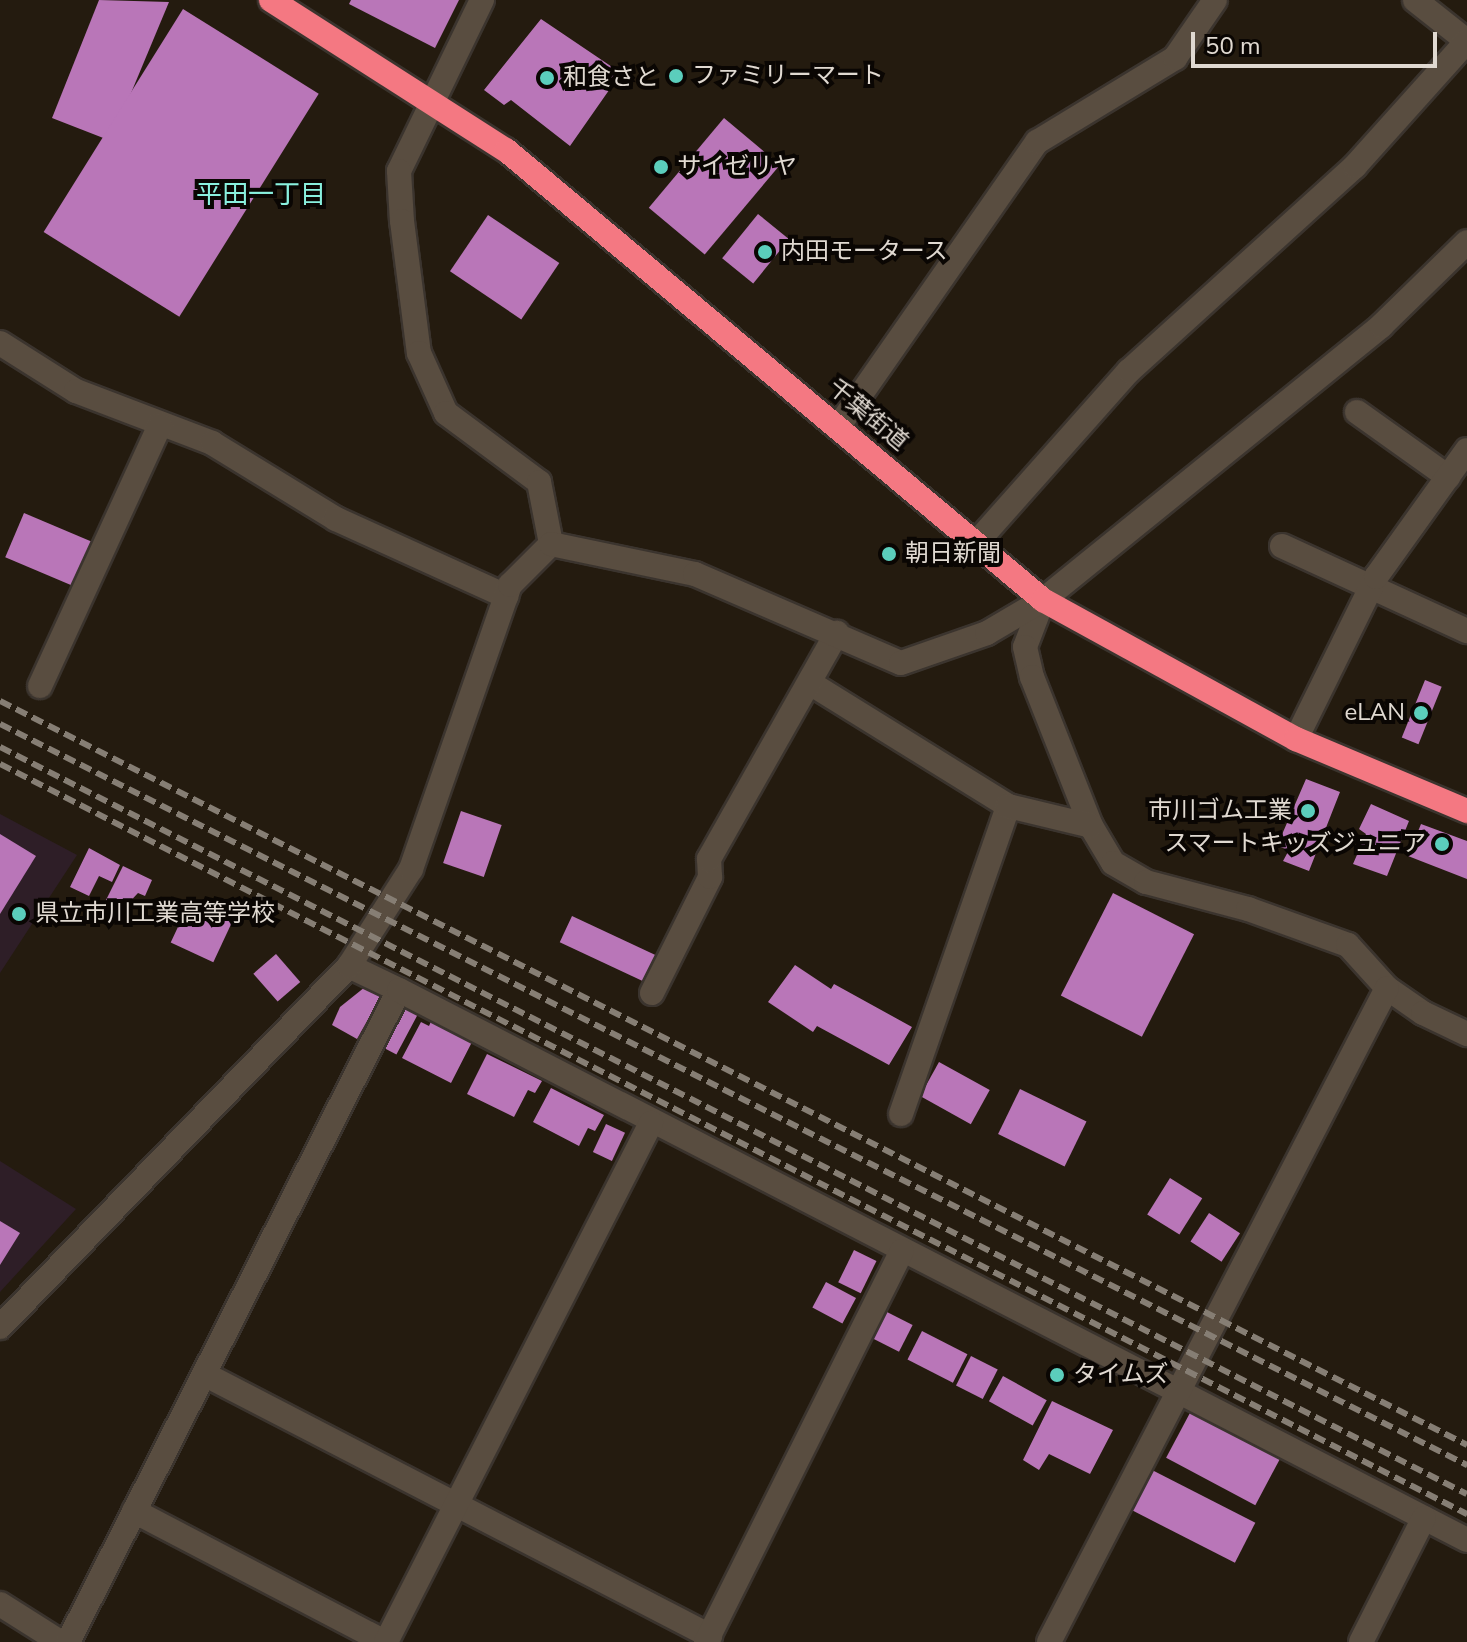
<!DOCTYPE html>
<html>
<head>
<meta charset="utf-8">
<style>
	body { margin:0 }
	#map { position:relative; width:1467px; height:1642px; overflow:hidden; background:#241b0f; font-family:"Nunito Sans","Noto Sans JP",sans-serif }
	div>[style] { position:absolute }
	.education>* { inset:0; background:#2e1e27 }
	.building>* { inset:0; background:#b976b8; transform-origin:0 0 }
	.roads { filter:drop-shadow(2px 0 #3b342e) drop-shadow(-2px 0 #3b342e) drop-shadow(0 2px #3b342e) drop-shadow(0 -2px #3b342e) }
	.minor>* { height:24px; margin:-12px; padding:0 12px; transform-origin:12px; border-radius:12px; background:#594d40 }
	.highway>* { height:24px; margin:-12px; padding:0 12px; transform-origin:12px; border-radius:12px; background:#f47882 }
	.rail>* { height:6px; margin-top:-3px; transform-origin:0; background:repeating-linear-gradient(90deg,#867e74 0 12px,transparent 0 18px) }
	.dots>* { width:22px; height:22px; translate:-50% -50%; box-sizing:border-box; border:4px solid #0a0603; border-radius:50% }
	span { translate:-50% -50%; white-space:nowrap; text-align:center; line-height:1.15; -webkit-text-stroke:8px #0a0603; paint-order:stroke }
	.poi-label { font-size:24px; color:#e0d9d1 }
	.left { translate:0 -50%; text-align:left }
	.right { translate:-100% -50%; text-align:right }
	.street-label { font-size:24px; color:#e0d9d1 }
	.neighbourhood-label { font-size:26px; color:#89f0de }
	.scale { position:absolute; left:1191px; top:32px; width:246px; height:36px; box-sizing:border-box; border:4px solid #e0d9d1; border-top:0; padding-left:10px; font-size:24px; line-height:28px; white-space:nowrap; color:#e0d9d1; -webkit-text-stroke:6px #0a0603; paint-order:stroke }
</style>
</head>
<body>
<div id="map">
	<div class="education">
		<div style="clip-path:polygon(0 814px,77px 855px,0 973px)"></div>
		<div style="clip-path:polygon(0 1161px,76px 1209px,0 1292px)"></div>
	</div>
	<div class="building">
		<div style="clip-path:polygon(99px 0,169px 2px,111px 141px,52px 118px)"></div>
		<div style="clip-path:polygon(351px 0,459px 0,435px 48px,349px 4px)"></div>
		<div style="left:183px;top:9px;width:160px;height:263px;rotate:32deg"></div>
		<div style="clip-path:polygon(541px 19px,621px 73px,570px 146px,511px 100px,504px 105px,484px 90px)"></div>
		<div style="left:724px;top:118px;width:73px;height:117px;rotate:40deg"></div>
		<div style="left:758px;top:214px;width:40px;height:57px;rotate:39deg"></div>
		<div style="left:488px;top:215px;width:86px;height:68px;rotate:34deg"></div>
		<div style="left:24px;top:513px;width:77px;height:48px;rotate:23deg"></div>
		<div style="left:1425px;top:680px;width:18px;height:62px;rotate:22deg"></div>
		<div style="clip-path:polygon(1306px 779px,1340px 792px,1309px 871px,1283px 861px,1289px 850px,1277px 846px)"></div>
		<div style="clip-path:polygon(1371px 804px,1409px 821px,1387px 876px,1353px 864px,1366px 834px,1359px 829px)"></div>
		<div style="left:461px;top:811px;width:43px;height:55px;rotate:19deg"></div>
		<div style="clip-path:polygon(1421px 824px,1467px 841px,1467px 879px,1408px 856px)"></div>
		<div style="clip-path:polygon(0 834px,36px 856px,0 914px)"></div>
		<div style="clip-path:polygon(89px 848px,120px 865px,112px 882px,99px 876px,89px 896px,70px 887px)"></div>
		<div style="clip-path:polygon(123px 866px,152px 880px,145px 896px,138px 893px,123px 909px,106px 900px)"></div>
		<div style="left:1113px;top:893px;width:91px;height:115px;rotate:27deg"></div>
		<div style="left:191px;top:899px;width:47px;height:48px;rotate:25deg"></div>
		<div style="left:572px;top:916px;width:92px;height:29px;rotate:25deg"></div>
		<div style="left:276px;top:954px;width:37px;height:30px;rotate:49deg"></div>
		<div style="clip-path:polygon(795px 965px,831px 989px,834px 984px,912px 1027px,889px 1065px,817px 1026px,813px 1032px,768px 1002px)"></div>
		<div style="clip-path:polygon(365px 987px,381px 996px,357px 1039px,332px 1025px,340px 1007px)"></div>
		<div style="left:399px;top:1005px;width:21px;height:45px;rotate:28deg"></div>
		<div style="clip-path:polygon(432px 1019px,473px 1040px,451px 1083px,402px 1058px,421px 1022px,429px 1026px)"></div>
		<div style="clip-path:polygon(487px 1054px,542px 1081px,535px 1093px,528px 1090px,514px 1117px,467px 1094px)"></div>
		<div style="left:939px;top:1062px;width:58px;height:39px;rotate:29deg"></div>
		<div style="clip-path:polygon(551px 1088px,604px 1115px,595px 1131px,588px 1128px,579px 1146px,533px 1122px)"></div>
		<div style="left:1020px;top:1089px;width:74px;height:50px;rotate:26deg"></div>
		<div style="left:606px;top:1124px;width:21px;height:31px;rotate:25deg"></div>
		<div style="left:1170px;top:1178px;width:38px;height:43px;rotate:32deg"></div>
		<div style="left:1209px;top:1213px;width:37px;height:34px;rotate:33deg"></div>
		<div style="clip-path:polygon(0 1221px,20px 1233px,0 1265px)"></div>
		<div style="left:854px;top:1250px;width:25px;height:36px;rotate:26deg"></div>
		<div style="left:826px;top:1282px;width:34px;height:29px;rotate:28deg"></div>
		<div style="left:885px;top:1311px;width:31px;height:30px;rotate:27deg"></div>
		<div style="left:922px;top:1331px;width:51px;height:32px;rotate:27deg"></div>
		<div style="left:971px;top:1356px;width:30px;height:33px;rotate:27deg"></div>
		<div style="left:1003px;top:1376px;width:50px;height:29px;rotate:29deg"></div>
		<div style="clip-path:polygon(1052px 1401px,1113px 1430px,1090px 1474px,1049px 1454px,1039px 1470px,1023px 1460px)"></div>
		<div style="left:1191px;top:1411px;width:101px;height:53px;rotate:28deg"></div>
		<div style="left:1152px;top:1470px;width:116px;height:45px;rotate:27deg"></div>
	</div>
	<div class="roads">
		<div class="minor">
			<div style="left:482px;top:0;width:190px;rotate:115.9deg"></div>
			<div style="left:399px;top:171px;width:50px;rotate:86.6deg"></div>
			<div style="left:402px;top:221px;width:133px;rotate:82.7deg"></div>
			<div style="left:419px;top:353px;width:66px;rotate:65.8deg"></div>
			<div style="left:446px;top:413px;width:116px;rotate:36.6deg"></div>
			<div style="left:539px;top:482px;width:63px;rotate:79deg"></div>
			<div style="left:1415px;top:0;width:66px;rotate:38.3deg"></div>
			<div style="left:0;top:343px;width:90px;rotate:32.3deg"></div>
			<div style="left:76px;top:391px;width:146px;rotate:20.9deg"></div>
			<div style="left:212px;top:443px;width:145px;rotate:31.5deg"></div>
			<div style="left:336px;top:519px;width:187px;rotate:24.4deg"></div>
			<div style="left:1357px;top:412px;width:112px;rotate:35.5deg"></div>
			<div style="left:838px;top:427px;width:348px;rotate:-55.1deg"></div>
			<div style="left:1037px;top:142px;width:162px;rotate:-31.3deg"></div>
			<div style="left:1175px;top:58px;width:70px;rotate:-55.4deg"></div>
			<div style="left:977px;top:542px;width:229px;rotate:-48.4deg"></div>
			<div style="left:1129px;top:371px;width:305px;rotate:-42.2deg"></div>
			<div style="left:1355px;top:166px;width:168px;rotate:-48.1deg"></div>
			<div style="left:1282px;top:546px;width:204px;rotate:24.7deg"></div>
			<div style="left:1043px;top:600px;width:50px;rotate:111deg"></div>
			<div style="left:1025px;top:647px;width:31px;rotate:77deg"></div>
			<div style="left:1032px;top:677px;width:160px;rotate:68.4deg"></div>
			<div style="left:1091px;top:826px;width:43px;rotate:59.3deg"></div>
			<div style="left:1113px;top:863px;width:38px;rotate:30deg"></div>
			<div style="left:1146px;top:882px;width:106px;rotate:14.8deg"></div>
			<div style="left:1248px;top:909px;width:106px;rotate:19.8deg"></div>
			<div style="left:1348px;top:945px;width:58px;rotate:47.8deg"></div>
			<div style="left:1387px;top:988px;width:44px;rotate:34.8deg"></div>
			<div style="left:1423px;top:1013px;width:49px;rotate:25.5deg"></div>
			<div style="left:810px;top:683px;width:233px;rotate:31.8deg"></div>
			<div style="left:40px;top:686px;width:287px;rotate:-65.3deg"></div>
			<div style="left:1296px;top:739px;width:181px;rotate:-63.7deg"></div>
			<div style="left:1376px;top:577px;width:156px;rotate:-54.4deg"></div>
			<div style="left:349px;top:966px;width:55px;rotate:25.6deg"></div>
			<div style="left:652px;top:993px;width:130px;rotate:-63.4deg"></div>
			<div style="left:710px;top:877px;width:18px;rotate:-93deg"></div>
			<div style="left:709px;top:859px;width:260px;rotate:-60.5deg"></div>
			<div style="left:901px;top:1114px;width:326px;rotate:-70.8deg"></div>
			<div style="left:1008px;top:806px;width:85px;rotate:13.5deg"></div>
			<div style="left:0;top:1327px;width:502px;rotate:-45.97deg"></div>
			<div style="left:349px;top:966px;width:115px;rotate:-57.4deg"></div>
			<div style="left:411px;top:869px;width:301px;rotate:-70.8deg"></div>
			<div style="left:510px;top:585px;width:58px;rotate:-45deg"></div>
			<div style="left:551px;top:544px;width:147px;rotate:11.8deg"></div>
			<div style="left:695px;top:574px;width:224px;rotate:23.4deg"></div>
			<div style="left:901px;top:663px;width:91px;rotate:-19.2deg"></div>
			<div style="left:987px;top:633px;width:65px;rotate:-30.5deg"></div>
			<div style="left:1043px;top:600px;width:435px;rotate:-39deg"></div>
			<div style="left:1381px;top:326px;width:120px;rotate:-44.3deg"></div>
			<div style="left:204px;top:1374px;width:570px;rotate:27.37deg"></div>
			<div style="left:134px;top:1511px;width:283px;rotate:27.6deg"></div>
			<div style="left:0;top:1604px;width:71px;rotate:32.3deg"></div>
			<div style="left:68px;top:1642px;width:731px;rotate:-63.08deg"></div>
			<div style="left:399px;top:990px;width:1201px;rotate:27.25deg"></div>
			<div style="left:386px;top:1642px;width:583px;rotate:-62.95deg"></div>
			<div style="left:706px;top:1642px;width:437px;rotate:-63.4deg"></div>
			<div style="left:1049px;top:1642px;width:736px;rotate:-62.67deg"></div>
			<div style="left:1361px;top:1642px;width:139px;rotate:-63.1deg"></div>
		</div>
		<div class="highway">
			<div style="left:271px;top:0;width:279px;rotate:32.6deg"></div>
			<div style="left:506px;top:150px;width:701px;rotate:39.96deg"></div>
			<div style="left:1043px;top:600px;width:289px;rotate:28.8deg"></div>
			<div style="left:1296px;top:739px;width:186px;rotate:22.8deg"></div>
		</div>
	</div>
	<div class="rail">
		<div style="left:0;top:701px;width:1645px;rotate:26.89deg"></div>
		<div style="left:0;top:724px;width:1644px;rotate:26.8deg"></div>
		<div style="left:0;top:747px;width:1646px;rotate:26.99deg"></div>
		<div style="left:0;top:764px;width:1648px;rotate:27.08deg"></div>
	</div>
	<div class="dots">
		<div style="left:676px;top:76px;background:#5bcebc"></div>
		<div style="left:547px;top:78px;background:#5bcebc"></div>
		<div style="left:661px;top:167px;background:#5bcebc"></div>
		<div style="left:765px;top:252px;background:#5bcebc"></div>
		<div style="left:889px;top:554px;background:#5bcebc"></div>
		<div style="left:1421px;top:713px;background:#5bcebc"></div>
		<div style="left:1308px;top:811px;background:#5bcebc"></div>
		<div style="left:1442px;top:844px;background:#5bcebc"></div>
		<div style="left:19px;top:914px;background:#5bcebc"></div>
		<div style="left:1057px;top:1375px;background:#5bcebc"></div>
	</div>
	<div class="poi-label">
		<span class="left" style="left:692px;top:76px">ファミリーマート</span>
		<span class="left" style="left:563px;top:78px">和食さと</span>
		<span class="left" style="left:677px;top:167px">サイゼリヤ</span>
		<span class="left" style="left:781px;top:252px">内田モータース</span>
		<span class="left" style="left:905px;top:554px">朝日新聞</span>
		<span class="right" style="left:1405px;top:713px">eLAN</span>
		<span class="right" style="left:1292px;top:811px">市川ゴム工業</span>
		<span class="right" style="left:1426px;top:844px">スマートキッズジュニア</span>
		<span class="left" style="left:35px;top:914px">県立市川工業高等学校</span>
		<span class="left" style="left:1073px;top:1375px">タイムズ</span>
	</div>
	<div class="street-label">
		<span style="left:868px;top:415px;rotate:40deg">千葉街道</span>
	</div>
	<div class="neighbourhood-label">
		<span style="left:261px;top:195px">平田一丁目</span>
	</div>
	<div class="scale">50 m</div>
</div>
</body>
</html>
